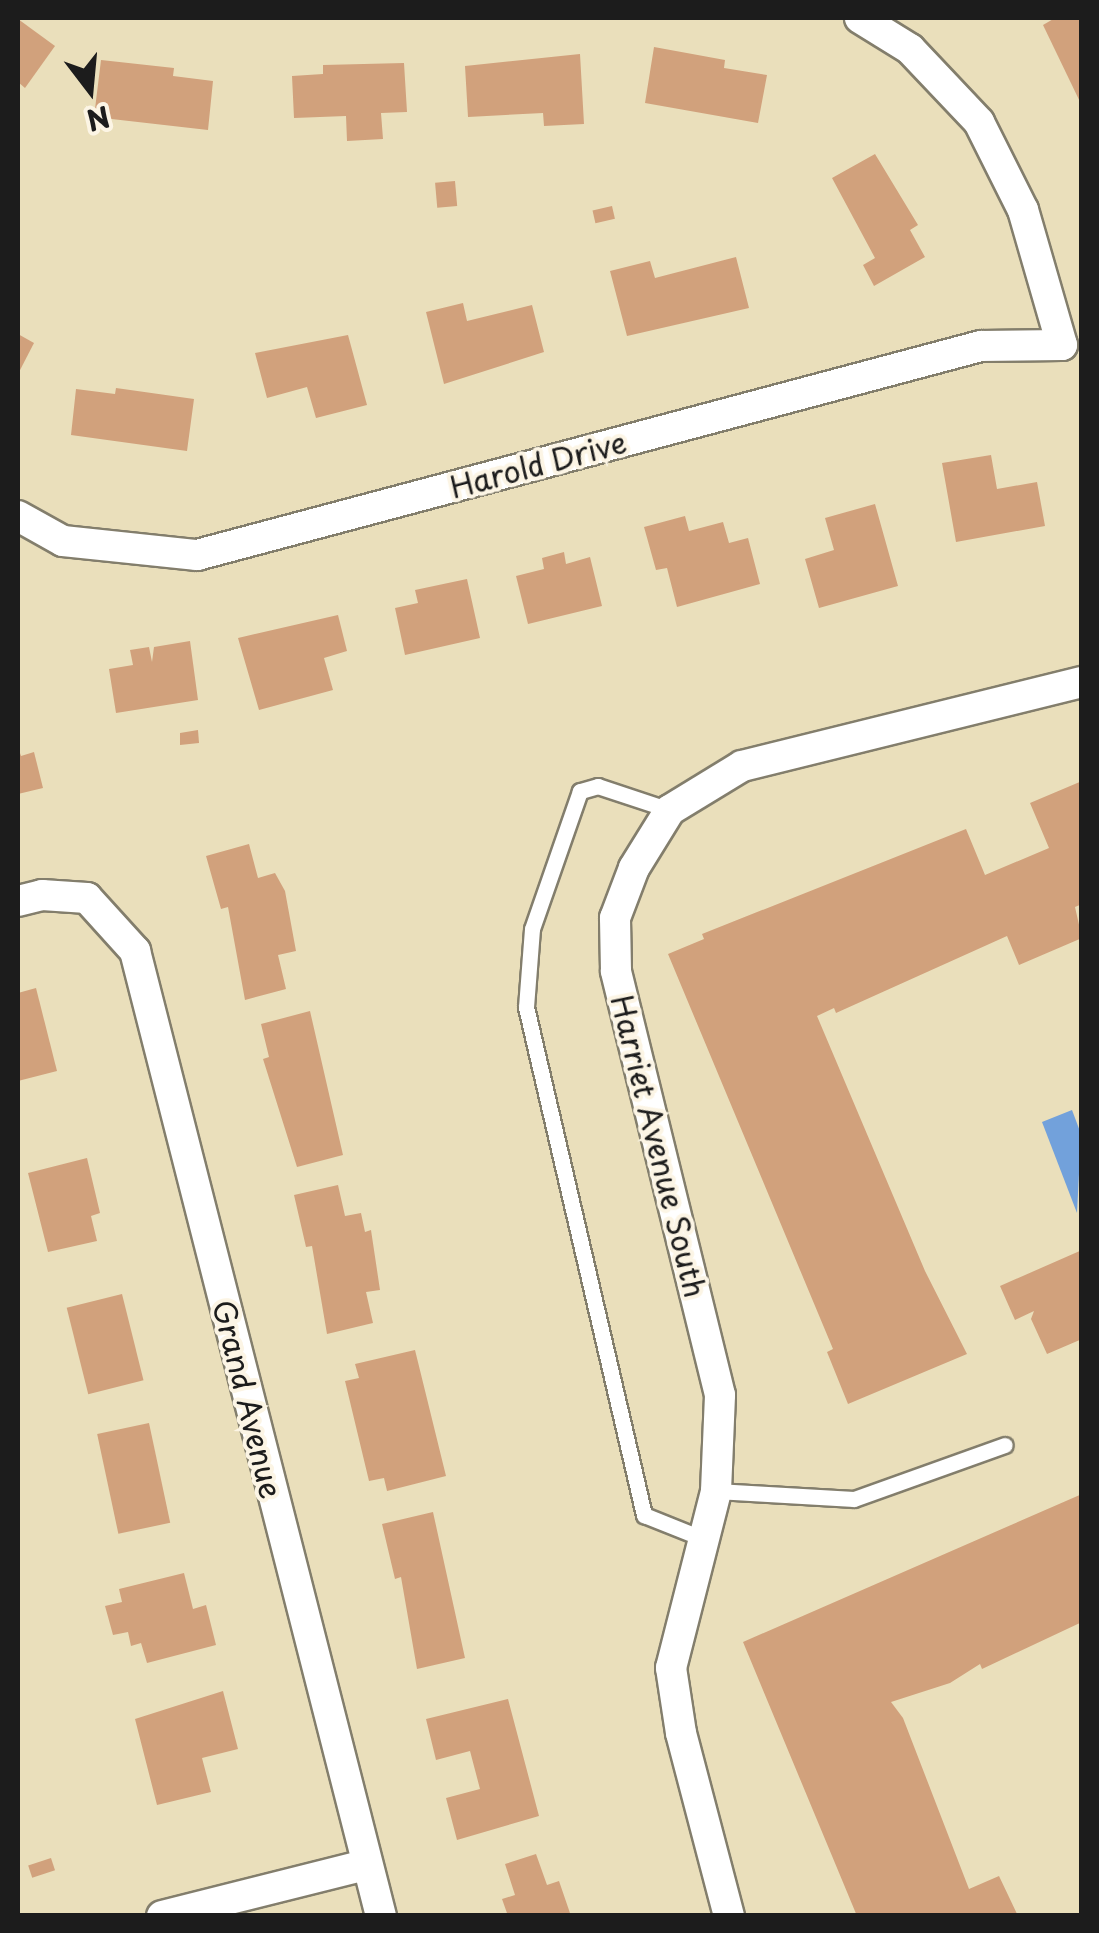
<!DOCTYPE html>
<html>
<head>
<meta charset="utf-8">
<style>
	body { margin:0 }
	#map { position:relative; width:1099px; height:1933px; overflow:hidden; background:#eadfbb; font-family:"Playpen Sans",sans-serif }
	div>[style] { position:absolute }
	.water>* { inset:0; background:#72a1db }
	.building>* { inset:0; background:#d1a17c; transform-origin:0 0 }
	.roads { filter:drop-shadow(2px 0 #837e6c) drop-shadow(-2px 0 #837e6c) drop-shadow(0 2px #837e6c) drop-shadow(0 -2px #837e6c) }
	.lane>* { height:15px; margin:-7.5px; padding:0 7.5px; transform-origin:7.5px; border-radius:7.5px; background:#fff }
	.street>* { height:30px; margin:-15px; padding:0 15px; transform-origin:15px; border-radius:15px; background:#fff }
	span { translate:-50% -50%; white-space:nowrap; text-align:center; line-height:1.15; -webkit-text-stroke:8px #fcf5e5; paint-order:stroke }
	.street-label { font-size:30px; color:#1c1c1c }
	.frame { position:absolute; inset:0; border:20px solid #1c1c1c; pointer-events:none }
	.north { position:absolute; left:40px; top:40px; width:100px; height:100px; -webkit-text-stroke:8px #fcf5e5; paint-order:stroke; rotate:164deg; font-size:28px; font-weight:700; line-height:40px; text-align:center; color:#1c1c1c }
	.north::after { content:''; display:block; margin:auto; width:35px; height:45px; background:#1c1c1c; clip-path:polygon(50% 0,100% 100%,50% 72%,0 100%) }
</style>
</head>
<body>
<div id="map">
	<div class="water">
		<div style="clip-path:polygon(1072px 1110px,1081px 1134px,1077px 1213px,1042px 1122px)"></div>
	</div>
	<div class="building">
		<div style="clip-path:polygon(1055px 18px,1082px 18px,1082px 106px,1043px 25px)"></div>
		<div style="clip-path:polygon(18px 19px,55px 46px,25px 88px,18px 82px)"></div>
		<div style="clip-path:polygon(654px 47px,725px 60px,724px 68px,767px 75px,758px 123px,645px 103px)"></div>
		<div style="clip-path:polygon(580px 54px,584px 124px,544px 126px,543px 113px,468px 117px,465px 66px)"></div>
		<div style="clip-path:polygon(101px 60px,174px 68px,173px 76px,213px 81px,208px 130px,94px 117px)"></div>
		<div style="clip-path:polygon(404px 63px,407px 112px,381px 113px,383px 139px,347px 141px,346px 116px,294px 118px,292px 76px,323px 74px,323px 65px)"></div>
		<div style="clip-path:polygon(875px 154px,918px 225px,910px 230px,925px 257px,874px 286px,863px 265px,875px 258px,832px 178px)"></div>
		<div style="left:455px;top:181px;width:25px;height:20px;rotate:85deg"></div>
		<div style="left:612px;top:206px;width:13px;height:20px;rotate:77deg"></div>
		<div style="clip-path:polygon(736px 257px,749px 308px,627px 336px,610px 271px,650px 261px,655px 278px)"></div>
		<div style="clip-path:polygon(463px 303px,467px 321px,532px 305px,544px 352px,444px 384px,426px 312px)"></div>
		<div style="clip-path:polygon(18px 334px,34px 343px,18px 374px)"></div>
		<div style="clip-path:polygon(348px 335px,367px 405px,316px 418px,307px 387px,267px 398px,255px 353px)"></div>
		<div style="clip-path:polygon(116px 388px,194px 399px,187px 451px,71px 435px,76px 389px,115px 394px)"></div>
		<div style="clip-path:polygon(991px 455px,997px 489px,1037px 482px,1045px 526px,956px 542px,942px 463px)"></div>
		<div style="clip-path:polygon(875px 504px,898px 586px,819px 608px,805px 559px,834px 550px,825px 518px)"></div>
		<div style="clip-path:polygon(685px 516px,689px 531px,723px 522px,729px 543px,748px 538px,760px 584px,677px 607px,667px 568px,656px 570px,644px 527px)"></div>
		<div style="clip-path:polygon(564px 552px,566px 564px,590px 557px,602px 606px,528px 624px,516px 576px,544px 569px,542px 558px)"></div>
		<div style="clip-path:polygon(467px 579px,480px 638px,405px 655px,395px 608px,418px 603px,415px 590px)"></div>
		<div style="clip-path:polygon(338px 615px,347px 651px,324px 658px,333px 690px,259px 710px,238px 638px)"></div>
		<div style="clip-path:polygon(190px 641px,198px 700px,116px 713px,109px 669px,133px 665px,130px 650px,149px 647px,152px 662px,154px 647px)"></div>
		<div style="clip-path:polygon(198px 730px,199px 743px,180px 745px,180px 733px)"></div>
		<div style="clip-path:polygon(18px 747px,21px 756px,34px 752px,43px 788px,18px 794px)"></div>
		<div style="clip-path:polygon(1082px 781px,1082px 904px,1075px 907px,1082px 938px,1019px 965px,1007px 936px,836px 1013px,834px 1008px,817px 1016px,925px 1271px,967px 1354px,848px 1404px,827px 1352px,833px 1349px,668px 954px,704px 939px,702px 934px,966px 829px,985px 875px,1049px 848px,1030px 803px)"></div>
		<div style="clip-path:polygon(249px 844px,258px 878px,275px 873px,285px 891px,296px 951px,278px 955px,286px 989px,245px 1000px,228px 907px,221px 909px,206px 856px)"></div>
		<div style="clip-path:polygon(36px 988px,57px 1071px,18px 1081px,18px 993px)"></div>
		<div style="clip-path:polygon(310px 1011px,343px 1155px,297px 1167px,263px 1059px,269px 1057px,261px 1024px)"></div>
		<div style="clip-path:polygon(87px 1158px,100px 1213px,91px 1216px,97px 1241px,48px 1252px,28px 1173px)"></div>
		<div style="clip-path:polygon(338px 1185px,345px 1216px,361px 1213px,365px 1232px,371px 1230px,380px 1290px,366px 1292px,373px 1323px,327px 1334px,312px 1246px,306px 1247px,294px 1195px)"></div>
		<div style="clip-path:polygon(1082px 1250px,1082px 1339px,1047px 1354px,1031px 1319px,1034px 1311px,1015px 1320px,1000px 1286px)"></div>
		<div style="left:122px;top:1294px;width:89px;height:57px;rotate:76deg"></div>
		<div style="clip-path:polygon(415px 1350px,446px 1476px,387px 1491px,384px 1478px,369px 1481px,345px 1381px,359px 1378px,355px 1364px)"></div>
		<div style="left:149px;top:1423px;width:102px;height:53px;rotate:78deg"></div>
		<div style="clip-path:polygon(1082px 1494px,1082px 1622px,982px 1669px,980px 1664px,950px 1683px,891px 1702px,903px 1718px,969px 1889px,999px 1876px,1018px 1916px,857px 1916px,743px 1642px)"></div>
		<div style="clip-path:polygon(433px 1512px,465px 1658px,417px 1669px,401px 1577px,395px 1579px,382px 1524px)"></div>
		<div style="clip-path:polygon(184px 1573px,193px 1609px,206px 1605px,216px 1645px,147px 1663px,141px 1643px,131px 1646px,128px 1632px,113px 1635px,105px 1606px,122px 1602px,119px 1589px)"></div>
		<div style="clip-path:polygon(223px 1691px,238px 1749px,202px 1758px,211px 1792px,157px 1805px,135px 1719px)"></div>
		<div style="clip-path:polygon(508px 1699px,539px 1816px,457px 1840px,446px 1798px,480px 1789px,470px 1751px,436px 1760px,426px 1719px)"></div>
		<div style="clip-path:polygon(536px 1854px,547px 1885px,559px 1881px,571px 1916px,508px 1916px,502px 1899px,515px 1895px,505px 1864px)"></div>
		<div style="left:51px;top:1858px;width:13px;height:24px;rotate:72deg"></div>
	</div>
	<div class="roads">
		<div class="lane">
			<div style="left:670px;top:810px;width:76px;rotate:-161.6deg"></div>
			<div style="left:598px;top:786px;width:19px;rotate:164deg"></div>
			<div style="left:580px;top:791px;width:146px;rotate:109.2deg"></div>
			<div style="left:532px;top:929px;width:78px;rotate:94.4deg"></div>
			<div style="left:526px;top:1007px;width:522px;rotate:76.92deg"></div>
			<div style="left:644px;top:1515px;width:65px;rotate:21.8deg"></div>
			<div style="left:716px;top:1491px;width:138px;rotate:3.3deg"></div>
			<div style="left:854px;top:1499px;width:160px;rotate:-19.7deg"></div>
		</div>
		<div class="street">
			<div style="left:18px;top:516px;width:51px;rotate:29.1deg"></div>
			<div style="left:63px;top:541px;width:135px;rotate:6deg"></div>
			<div style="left:197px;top:555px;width:811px;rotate:-14.93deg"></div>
			<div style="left:981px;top:346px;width:81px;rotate:-0.7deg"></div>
			<div style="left:1062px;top:345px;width:141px;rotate:-106.1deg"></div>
			<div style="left:1023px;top:210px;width:98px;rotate:-116.6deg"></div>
			<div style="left:979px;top:122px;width:100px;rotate:-133.4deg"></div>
			<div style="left:910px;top:49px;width:59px;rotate:-148.2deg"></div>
			<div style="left:18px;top:901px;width:25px;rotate:-14deg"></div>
			<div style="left:42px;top:895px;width:45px;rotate:3.8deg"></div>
			<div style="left:87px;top:898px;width:72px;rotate:47.8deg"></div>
			<div style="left:135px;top:951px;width:996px;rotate:75.7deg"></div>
			<div style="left:162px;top:1916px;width:209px;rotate:-14.1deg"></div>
			<div style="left:729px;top:1916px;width:189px;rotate:-104.7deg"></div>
			<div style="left:681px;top:1733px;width:66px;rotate:-98.7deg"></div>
			<div style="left:671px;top:1668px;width:183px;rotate:-75.7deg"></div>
			<div style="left:716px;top:1491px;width:96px;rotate:-87.6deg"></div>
			<div style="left:720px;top:1395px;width:437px;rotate:-103.8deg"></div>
			<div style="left:616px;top:971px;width:53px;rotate:-91.1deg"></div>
			<div style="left:615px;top:918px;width:53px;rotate:-69.2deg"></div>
			<div style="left:634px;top:868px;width:68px;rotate:-58.2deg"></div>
			<div style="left:670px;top:810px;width:84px;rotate:-31.4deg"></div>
			<div style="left:742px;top:766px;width:350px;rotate:-13.9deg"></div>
		</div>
	</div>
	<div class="street-label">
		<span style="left:538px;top:464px;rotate:-15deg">Harold Drive</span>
		<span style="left:659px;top:1146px;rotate:76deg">Harriet Avenue South</span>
		<span style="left:248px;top:1399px;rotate:76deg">Grand Avenue</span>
	</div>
	<div class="frame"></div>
	<div class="north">N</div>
</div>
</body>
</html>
